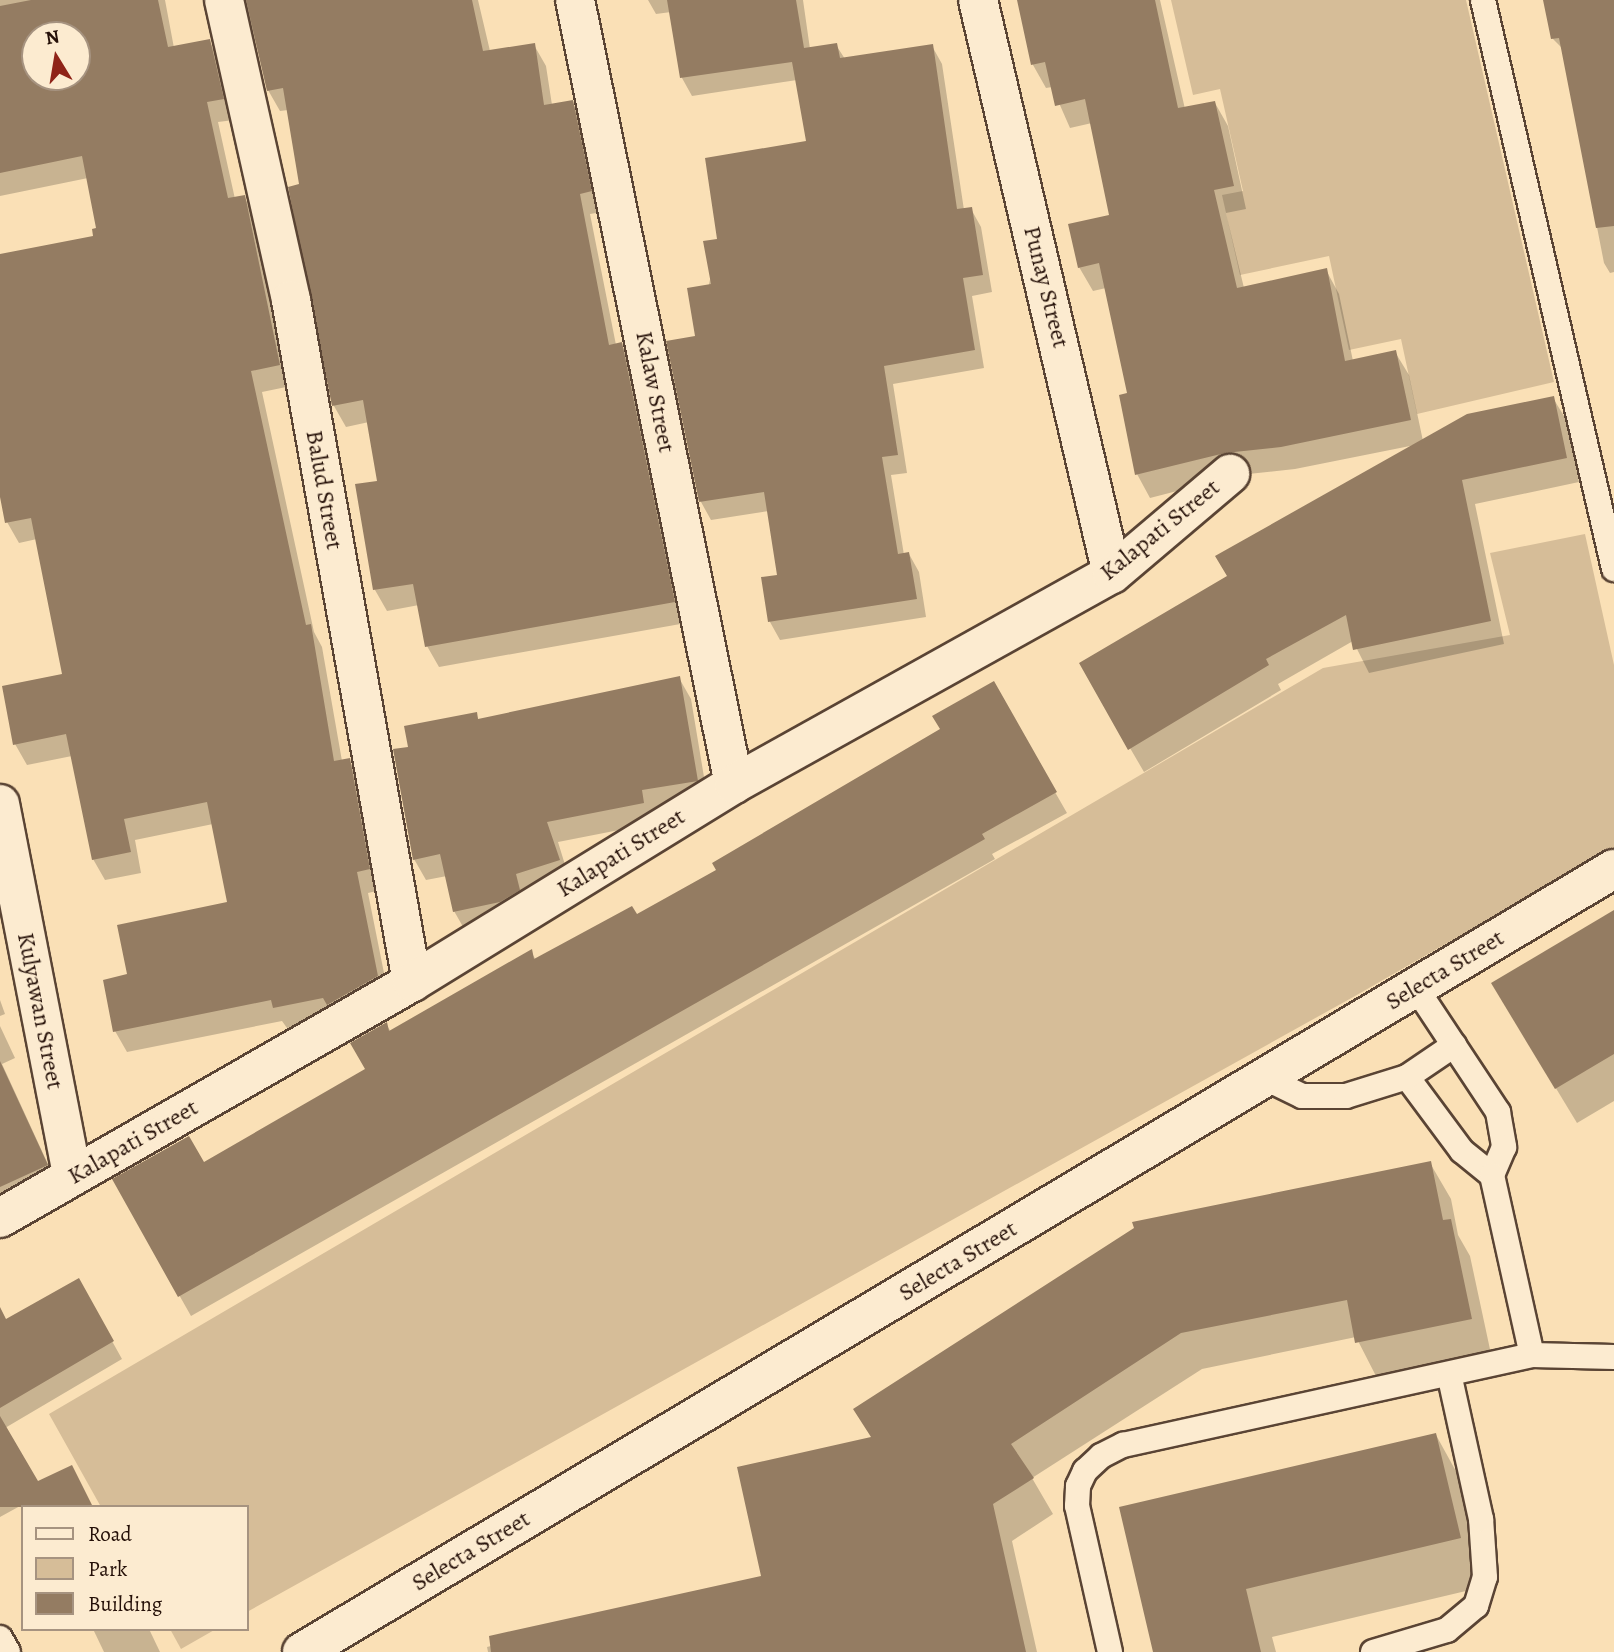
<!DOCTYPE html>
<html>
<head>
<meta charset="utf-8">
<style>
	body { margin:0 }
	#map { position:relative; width:1614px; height:1652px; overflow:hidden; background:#fae0b6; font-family:Alegreya,serif }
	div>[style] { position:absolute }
	.green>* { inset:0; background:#d6bd98 }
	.shadow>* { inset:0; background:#0003 }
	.building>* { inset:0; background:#947c62 }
	.roads { filter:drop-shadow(2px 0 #5a4434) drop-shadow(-2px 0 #5a4434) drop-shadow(0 2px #5a4434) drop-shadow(0 -2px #5a4434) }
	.service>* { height:24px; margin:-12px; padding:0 12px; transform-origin:12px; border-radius:12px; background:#fcebd0 }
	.minor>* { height:38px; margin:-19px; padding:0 19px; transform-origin:19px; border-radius:19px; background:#fcebd0 }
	span { translate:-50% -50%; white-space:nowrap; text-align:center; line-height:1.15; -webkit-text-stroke:6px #fcebd0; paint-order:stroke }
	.street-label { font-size:24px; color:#251008 }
	.legend { position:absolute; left:21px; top:1505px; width:228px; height:126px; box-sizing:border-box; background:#fcebd0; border:2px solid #a69380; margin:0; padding:9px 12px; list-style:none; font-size:21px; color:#251008 }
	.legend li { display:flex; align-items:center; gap:14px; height:35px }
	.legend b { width:35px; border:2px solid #a69380 }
	.north { position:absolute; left:21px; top:21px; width:70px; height:70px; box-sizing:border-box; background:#fcebd0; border:2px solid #a69380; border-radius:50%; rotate:349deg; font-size:19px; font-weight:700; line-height:28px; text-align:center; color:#251008 }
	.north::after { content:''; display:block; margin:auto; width:24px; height:32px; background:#8f2418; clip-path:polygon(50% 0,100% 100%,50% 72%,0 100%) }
</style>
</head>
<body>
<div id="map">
	<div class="green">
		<div style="clip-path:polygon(1171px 0,1466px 0,1554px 382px,1417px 414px,1401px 339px,1349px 350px,1329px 256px,1240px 275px,1222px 195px,1243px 191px,1220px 89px,1193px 95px)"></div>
		<div style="clip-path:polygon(1585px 534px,1614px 665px,1614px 847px,1355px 996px,247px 1612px,247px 1507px,101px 1507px,49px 1414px,1323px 668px,1510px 635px,1490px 553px)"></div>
		<div style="clip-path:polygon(170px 1629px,216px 1629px,181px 1649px)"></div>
	</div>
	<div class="shadow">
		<div style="clip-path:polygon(evenodd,0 0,165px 0,174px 48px,209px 41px,221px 62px,234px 120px,218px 122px,235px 199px,244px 197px,256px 218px,291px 386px,262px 392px,314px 632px,322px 647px,342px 761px,349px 760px,361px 781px,381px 890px,368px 893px,389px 998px,336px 1018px,287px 1028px,282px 1021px,127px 1052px,115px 1031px,129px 976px,229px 904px,213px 824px,135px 840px,141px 873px,105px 880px,93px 859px,72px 756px,27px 765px,15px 744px,64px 675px,37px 539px,19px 543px,7px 522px,0 485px,0 256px,95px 237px,98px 229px,88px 178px,0 196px,0 0,35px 35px,77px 35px,77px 77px,35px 77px,35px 35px)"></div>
		<div style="clip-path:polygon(245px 0,478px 0,490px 51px,534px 45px,546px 66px,552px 105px,572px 102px,584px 123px,602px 212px,590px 214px,616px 345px,621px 344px,633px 365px,686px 623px,439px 667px,427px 646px,419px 605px,387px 611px,375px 590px,357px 486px,379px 482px,369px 422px,346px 427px,334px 406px,290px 188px,301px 186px,288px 110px,280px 111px,268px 90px)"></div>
		<div style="clip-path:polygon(648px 0,803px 0,810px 49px,836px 45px,845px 59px,932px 46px,942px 64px,964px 210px,971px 209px,981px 227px,992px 292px,972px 296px,984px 368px,893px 384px,907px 473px,891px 475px,904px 555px,909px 554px,919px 572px,926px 617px,780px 640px,770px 622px,779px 576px,769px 511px,711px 520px,701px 502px,697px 337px,719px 240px,808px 142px,797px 80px,692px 96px,682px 78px,671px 12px,656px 14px)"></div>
		<div style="clip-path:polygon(1019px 0,1160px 0,1185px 109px,1215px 103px,1228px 126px,1246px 209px,1226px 213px,1244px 288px,1326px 270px,1339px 294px,1353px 361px,1395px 352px,1409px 375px,1423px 441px,1553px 398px,1567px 421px,1579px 482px,1475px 504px,1504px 644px,1369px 673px,1353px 641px,1278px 684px,1281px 690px,1144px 772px,1081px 664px,1229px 577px,1415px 445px,1295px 469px,1239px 475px,1150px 498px,1137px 474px,1129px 395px,1106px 288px,1093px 291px,1079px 267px,1111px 216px,1092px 123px,1070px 128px,1052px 87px,1046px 88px,1033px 65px)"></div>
		<div style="clip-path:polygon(1545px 0,1607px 0,1614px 34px,1614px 272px,1610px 273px,1604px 263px,1562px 48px,1553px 39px)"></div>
		<div style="clip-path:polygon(679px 678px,691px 699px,708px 801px,652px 811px,655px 823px,558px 842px,570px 881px,466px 932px,454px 911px,447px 876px,426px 880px,414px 859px,410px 748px,476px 714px,479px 721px)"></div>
		<div style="clip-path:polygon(993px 684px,1067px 813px,992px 854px,995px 859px,191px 1316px,114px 1180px,203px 1165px,367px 1069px,386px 1024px,391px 1032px,531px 952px,536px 960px,636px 916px,718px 871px,942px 730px)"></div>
		<div style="clip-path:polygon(1614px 912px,1614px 1101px,1577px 1123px,1514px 1019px)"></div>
		<div style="clip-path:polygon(0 1000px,5px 1014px,0 1016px)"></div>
		<div style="clip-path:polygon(0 1026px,15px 1058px,2px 1064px,58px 1186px,0 1213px)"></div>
		<div style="clip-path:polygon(1430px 1163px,1451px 1199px,1458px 1235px,1470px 1256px,1491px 1354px,1377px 1378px,1356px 1337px,1202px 1369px,1032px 1478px,1053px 1514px,1012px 1541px,1037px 1652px,488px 1652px,487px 1647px,763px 1577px,872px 1439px)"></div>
		<div style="clip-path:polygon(78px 1280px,122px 1359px,5px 1428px,31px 1500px,0 1517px,0 1311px,6px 1321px)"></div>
		<div style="clip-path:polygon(1436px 1435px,1463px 1484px,1487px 1586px,1272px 1637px,1276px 1652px,1155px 1652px)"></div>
		<div style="clip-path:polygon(93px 1629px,149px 1629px,160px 1652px,104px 1652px)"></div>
	</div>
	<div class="building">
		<div style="clip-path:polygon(evenodd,31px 0,158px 0,168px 47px,210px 39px,224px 99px,207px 102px,228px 198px,245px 195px,280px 365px,251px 371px,306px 625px,311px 624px,334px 761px,350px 758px,370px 869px,357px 872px,378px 976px,327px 1005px,323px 998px,273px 1008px,271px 1000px,113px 1032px,103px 980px,127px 974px,117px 925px,227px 902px,207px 802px,124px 819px,131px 852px,92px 860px,66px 734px,13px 745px,2px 686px,62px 674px,31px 518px,5px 523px,0 497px,0 254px,93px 236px,92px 229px,96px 228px,82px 156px,0 173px,0 6px,31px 0,35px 35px,77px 35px,77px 77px,35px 77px,35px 35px)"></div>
		<div style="clip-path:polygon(246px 0,472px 0,483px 51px,535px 43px,544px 105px,573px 100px,592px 191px,580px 194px,609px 345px,622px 342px,675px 602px,425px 647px,413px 584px,373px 590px,355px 484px,377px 481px,363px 400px,332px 406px,288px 187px,299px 184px,283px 88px,267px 91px)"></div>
		<div style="clip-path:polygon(667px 0,796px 0,804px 48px,837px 43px,840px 58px,933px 44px,957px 209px,972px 207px,983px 275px,963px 278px,975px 350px,884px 366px,898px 455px,882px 457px,898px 554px,909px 552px,917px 599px,768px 622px,761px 577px,777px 575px,764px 492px,699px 502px,666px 341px,695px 336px,687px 288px,711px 284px,703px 241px,717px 239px,705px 158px,806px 141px,792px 62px,680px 78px)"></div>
		<div style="clip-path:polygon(1017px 0,1155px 0,1178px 108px,1215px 101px,1234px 186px,1214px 190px,1237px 288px,1327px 268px,1345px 361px,1396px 350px,1411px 420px,1281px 447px,1225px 453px,1135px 475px,1119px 395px,1127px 393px,1099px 263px,1078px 268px,1068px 224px,1109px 215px,1085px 99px,1055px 106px,1045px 62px,1031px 65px)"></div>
		<div style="clip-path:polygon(1543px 0,1614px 0,1614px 226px,1596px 228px,1559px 38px,1551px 39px)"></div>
		<div style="clip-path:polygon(1554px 396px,1567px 458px,1462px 480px,1491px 621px,1353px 650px,1346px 615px,1266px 659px,1269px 665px,1128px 750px,1079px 663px,1227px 576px,1215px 556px,1467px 414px)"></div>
		<div style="clip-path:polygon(680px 676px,698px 781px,642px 790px,644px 803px,547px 822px,560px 860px,516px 874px,520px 890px,500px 902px,453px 912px,440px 854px,413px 860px,393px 749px,408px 747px,404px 726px,477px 712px,478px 719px)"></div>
		<div style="clip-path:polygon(994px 681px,1057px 792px,982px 834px,985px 839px,178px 1297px,112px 1179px,189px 1136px,204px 1162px,365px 1069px,350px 1043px,387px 1022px,389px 1031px,532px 949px,534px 959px,632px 906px,637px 914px,716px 870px,712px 863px,940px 729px,932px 716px)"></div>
		<div style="clip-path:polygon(1614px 910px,1614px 1054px,1555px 1089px,1491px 983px)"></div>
		<div style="clip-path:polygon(0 1061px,48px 1165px,0 1187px)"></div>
		<div style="clip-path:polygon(1431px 1161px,1443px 1220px,1451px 1219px,1472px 1319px,1355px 1343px,1347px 1300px,1181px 1333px,1011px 1444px,1034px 1478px,993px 1504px,1026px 1652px,491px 1652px,489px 1636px,761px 1576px,737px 1467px,871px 1437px,853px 1409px,1134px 1228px,1132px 1222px)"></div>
		<div style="clip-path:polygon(79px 1278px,114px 1341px,0 1408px,0 1307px,6px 1319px)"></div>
		<div style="clip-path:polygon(0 1416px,38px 1481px,72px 1465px,93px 1507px,0 1507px)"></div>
		<div style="clip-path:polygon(1436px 1433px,1461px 1538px,1246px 1589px,1261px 1652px,1153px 1652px,1119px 1507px)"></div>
	</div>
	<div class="roads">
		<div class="service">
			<div style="left:1483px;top:0;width:584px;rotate:77.03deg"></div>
			<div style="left:1416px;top:988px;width:149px;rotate:56.5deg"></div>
			<div style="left:1498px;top:1112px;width:36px;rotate:80deg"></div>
			<div style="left:1504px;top:1147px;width:30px;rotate:113deg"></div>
			<div style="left:1407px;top:1077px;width:92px;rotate:53.4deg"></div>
			<div style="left:1462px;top:1151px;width:38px;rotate:39deg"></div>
			<div style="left:1492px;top:1175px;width:184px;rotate:77.5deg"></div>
			<div style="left:1265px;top:1078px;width:41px;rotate:25.9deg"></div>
			<div style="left:1302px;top:1096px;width:44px"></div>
			<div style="left:1346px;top:1096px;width:64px;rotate:-17.3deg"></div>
			<div style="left:1407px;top:1077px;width:57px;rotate:-34.2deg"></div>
			<div style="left:0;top:1638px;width:16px;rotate:60deg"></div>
			<div style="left:1110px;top:1652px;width:150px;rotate:-102.7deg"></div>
			<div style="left:1077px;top:1506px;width:20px;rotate:-87deg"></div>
			<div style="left:1078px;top:1486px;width:17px;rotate:-65deg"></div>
			<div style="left:1085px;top:1471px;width:22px;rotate:-43deg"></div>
			<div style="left:1101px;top:1456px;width:25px;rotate:-27deg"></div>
			<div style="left:1123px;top:1445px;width:419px;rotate:-12.4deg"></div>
			<div style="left:1532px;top:1355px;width:82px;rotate:1.4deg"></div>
			<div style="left:1373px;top:1652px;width:77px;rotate:-16.6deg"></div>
			<div style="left:1447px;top:1630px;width:38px;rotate:-40deg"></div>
			<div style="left:1476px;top:1606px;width:30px;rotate:-73deg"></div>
			<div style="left:1485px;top:1577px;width:58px;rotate:-93.9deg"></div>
			<div style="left:1481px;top:1519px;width:148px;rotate:-102.4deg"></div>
		</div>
		<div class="minor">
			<div style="left:224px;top:0;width:307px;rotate:77.4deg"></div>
			<div style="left:291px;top:300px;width:693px;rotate:79.94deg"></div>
			<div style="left:575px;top:0;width:800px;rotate:78.54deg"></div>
			<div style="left:978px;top:0;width:589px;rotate:76.86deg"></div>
			<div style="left:0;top:804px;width:379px;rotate:79deg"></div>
			<div style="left:0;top:1218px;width:475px;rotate:-29.8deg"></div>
			<div style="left:412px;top:982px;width:378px;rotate:-31.6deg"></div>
			<div style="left:734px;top:784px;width:432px;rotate:-29.1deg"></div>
			<div style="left:1112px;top:574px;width:155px;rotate:-40.3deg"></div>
			<div style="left:302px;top:1652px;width:1528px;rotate:-30.83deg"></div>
		</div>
	</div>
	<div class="street-label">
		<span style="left:1046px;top:287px;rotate:76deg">Punay Street</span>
		<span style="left:655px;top:392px;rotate:79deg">Kalaw Street</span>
		<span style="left:324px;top:490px;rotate:80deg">Balud Street</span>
		<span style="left:1160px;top:530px;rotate:-39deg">Kalapati Street</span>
		<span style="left:621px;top:853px;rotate:-32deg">Kalapati Street</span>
		<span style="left:1445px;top:970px;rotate:-31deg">Selecta Street</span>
		<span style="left:40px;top:1011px;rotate:79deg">Kulyawan Street</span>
		<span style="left:133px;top:1142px;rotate:-30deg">Kalapati Street</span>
		<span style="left:958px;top:1261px;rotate:-31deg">Selecta Street</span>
		<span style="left:471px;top:1551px;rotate:-31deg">Selecta Street</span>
	</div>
	<ul class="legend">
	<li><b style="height:9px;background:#fcebd0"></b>Road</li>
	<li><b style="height:19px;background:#d6bd98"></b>Park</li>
	<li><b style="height:19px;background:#947c62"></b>Building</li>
	</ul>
	<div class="north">N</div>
</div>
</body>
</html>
